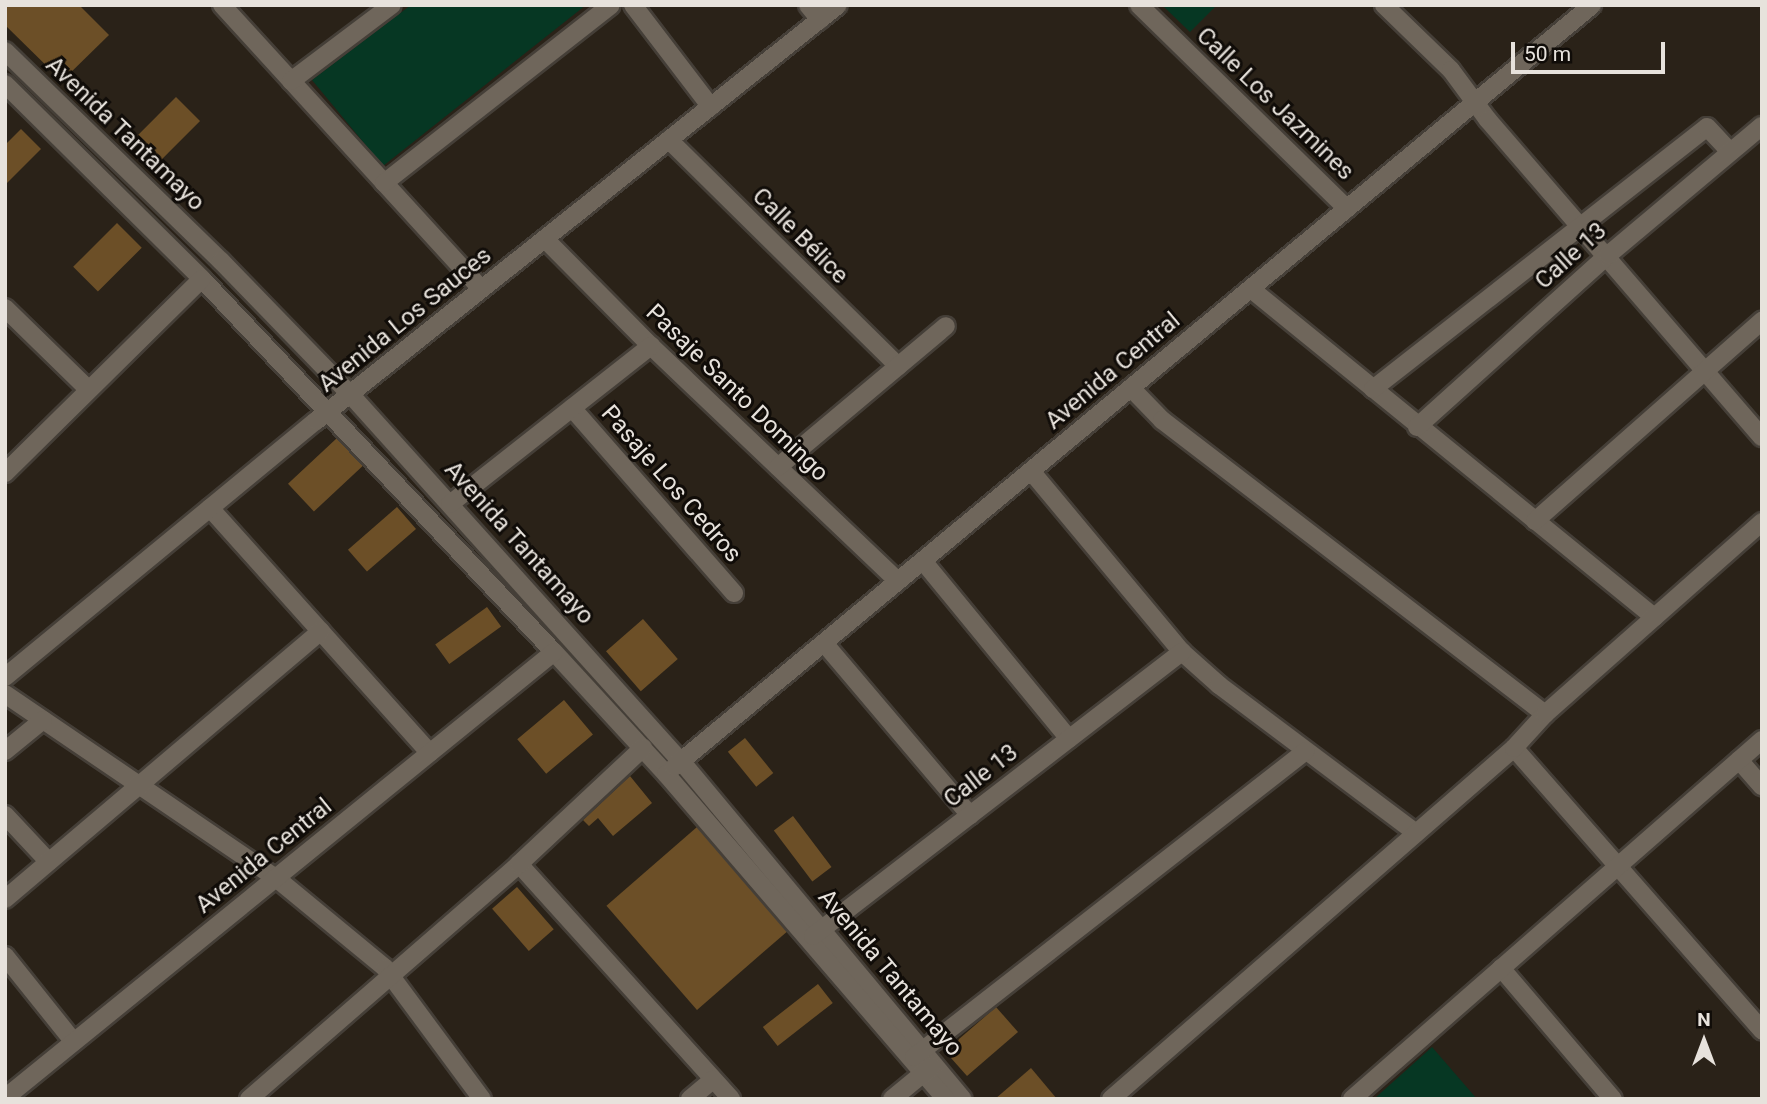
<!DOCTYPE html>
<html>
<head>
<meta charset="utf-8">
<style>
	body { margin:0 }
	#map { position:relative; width:1767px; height:1104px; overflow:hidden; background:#2a2218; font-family:Roboto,sans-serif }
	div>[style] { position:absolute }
	.green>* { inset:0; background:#063723 }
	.building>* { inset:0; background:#6c4f27; transform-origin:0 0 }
	.roads { filter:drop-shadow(2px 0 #453f38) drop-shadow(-2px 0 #453f38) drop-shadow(0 2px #453f38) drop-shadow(0 -2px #453f38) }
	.minor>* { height:18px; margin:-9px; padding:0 9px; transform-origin:9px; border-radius:9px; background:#6f665b }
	span { translate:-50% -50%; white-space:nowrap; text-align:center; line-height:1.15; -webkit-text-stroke:6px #100c08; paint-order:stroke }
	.street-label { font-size:24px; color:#e7e2dc }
	.frame { position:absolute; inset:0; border:7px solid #e7e2dc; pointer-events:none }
	.north { position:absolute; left:1669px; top:1006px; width:70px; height:70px; -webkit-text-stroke:5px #100c08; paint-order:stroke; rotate:0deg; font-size:19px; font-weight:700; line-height:28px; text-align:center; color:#e7e2dc }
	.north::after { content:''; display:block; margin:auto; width:24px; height:32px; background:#e7e2dc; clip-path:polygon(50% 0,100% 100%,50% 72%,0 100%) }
	.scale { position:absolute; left:1511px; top:42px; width:154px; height:32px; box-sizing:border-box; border:4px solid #e7e2dc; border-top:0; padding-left:9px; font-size:21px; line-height:24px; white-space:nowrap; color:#e7e2dc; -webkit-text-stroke:5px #100c08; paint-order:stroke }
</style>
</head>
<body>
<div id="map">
	<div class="green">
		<div style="clip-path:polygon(411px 5px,586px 5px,383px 166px,312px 80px)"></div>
		<div style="clip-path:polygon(1162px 5px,1217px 5px,1190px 32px)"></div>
		<div style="clip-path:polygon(1432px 1047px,1477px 1099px,1374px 1099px)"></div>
	</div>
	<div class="building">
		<div style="clip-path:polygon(5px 5px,79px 5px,109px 35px,62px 81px,5px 25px)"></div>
		<div style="left:176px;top:97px;width:34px;height:66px;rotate:45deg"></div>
		<div style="clip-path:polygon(21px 129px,41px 149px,5px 185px,5px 145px)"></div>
		<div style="left:117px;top:223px;width:35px;height:62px;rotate:45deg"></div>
		<div style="left:337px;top:438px;width:38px;height:67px;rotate:47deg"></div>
		<div style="left:397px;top:507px;width:29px;height:65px;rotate:49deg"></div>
		<div style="left:487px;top:607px;width:24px;height:64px;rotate:54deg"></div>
		<div style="left:643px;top:619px;width:53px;height:49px;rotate:49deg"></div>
		<div style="left:564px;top:700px;width:45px;height:61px;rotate:50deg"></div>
		<div style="left:745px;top:738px;width:45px;height:22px;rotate:51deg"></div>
		<div style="clip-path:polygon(630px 776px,652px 803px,613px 836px,598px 818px,589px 826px,583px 820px)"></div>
		<div style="left:793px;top:816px;width:64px;height:24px;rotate:53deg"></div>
		<div style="left:697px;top:827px;width:138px;height:120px;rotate:49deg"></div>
		<div style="left:517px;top:887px;width:56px;height:33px;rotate:49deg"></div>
		<div style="left:818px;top:984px;width:24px;height:70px;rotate:52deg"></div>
		<div style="clip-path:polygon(996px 1007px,1018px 1032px,967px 1076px,951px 1058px,959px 1039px)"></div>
		<div style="clip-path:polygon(1031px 1068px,1057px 1099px,995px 1099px)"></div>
	</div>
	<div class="roads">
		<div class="minor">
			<div style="left:222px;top:5px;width:384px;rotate:47.6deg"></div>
			<div style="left:633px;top:5px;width:128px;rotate:52.6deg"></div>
			<div style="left:808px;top:5px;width:19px;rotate:51deg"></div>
			<div style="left:1139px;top:5px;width:291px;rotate:44.4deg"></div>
			<div style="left:1384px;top:5px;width:93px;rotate:44.1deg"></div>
			<div style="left:1451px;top:70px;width:62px;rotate:53.5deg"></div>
			<div style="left:1488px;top:120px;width:419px;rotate:49.2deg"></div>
			<div style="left:5px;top:51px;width:301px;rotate:44.2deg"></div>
			<div style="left:221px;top:261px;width:185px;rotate:45.9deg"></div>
			<div style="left:350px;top:394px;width:494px;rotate:48deg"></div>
			<div style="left:681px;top:761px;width:440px;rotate:50.2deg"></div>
			<div style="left:291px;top:81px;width:126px;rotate:-37deg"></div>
			<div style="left:5px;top:84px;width:277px;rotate:44.7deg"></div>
			<div style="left:202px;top:279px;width:513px;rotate:46.66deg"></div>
			<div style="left:554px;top:652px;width:166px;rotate:47.4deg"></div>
			<div style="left:666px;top:774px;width:429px;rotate:49.3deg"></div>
			<div style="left:669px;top:140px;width:322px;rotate:44.6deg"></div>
			<div style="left:384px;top:183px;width:288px;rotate:-38.1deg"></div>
			<div style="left:545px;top:239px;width:151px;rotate:45.3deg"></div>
			<div style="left:651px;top:346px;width:341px;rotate:43.6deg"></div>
			<div style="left:1251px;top:289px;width:520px;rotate:39.14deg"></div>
			<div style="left:5px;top:308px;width:117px;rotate:44.3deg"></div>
			<div style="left:1131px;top:388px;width:45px;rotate:45.9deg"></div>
			<div style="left:1162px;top:420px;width:483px;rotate:37.5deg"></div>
			<div style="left:1373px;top:389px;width:424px;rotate:-38.1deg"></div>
			<div style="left:1707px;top:127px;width:34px;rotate:47deg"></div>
			<div style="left:572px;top:408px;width:246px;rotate:48.8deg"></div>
			<div style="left:1417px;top:427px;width:257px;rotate:-42deg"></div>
			<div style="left:1608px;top:255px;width:201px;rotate:-40deg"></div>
			<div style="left:778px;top:467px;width:219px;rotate:-40deg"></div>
			<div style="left:1031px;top:471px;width:236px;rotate:50.2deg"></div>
			<div style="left:1182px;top:652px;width:50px;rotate:41.7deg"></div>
			<div style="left:1219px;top:685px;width:246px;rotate:36.9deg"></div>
			<div style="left:5px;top:473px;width:276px;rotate:-44.6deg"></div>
			<div style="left:450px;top:504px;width:256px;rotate:-38.2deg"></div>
			<div style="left:210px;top:508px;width:329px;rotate:48.1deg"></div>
			<div style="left:1535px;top:521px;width:303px;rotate:-41.4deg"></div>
			<div style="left:923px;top:561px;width:230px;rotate:50.6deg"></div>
			<div style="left:824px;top:643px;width:226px;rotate:49.7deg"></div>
			<div style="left:5px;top:677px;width:403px;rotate:-39.5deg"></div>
			<div style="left:316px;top:421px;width:667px;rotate:-38.55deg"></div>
			<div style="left:5px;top:694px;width:328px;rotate:34.2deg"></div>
			<div style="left:276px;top:878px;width:141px;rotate:39.5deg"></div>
			<div style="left:385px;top:968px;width:163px;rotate:53.5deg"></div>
			<div style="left:1514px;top:748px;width:376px;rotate:48.7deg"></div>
			<div style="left:5px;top:751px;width:49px;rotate:-39.2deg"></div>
			<div style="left:1739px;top:760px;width:35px;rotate:49deg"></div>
			<div style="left:674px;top:767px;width:1193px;rotate:-39.69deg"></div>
			<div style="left:5px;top:815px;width:64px;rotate:46.9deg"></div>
			<div style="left:519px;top:864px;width:316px;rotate:47.9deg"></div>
			<div style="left:5px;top:899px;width:414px;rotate:-40.3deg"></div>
			<div style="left:813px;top:936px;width:466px;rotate:-37.6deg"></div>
			<div style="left:5px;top:956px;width:110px;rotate:51.3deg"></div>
			<div style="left:1501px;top:968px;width:172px;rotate:49.5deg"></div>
			<div style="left:914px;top:1057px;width:497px;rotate:-38deg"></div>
			<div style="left:5px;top:1098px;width:707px;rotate:-39.09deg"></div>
			<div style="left:249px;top:1099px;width:358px;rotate:-41deg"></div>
			<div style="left:519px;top:864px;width:170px;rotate:-43.1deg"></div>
			<div style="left:690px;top:1099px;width:30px;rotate:-40deg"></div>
			<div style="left:892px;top:1099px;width:52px;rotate:-39.5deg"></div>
			<div style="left:1111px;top:1099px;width:534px;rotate:-41.05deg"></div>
			<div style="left:1514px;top:748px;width:46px;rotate:-47.6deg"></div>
			<div style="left:1545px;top:714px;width:290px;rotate:-41.5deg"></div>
			<div style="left:1352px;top:1099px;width:545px;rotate:-41.21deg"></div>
		</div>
	</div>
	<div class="street-label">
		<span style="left:1275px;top:104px;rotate:44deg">Calle Los Jazmines</span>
		<span style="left:125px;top:134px;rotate:44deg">Avenida Tantamayo</span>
		<span style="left:800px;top:236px;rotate:45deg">Calle Bélice</span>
		<span style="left:1571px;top:256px;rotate:-42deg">Calle 13</span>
		<span style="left:405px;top:320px;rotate:-39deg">Avenida Los Sauces</span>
		<span style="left:1113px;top:371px;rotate:-40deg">Avenida Central</span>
		<span style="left:737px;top:393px;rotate:44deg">Pasaje Santo Domingo</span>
		<span style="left:671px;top:484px;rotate:49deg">Pasaje Los Cedros</span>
		<span style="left:519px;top:543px;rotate:48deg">Avenida Tantamayo</span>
		<span style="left:981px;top:776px;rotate:-38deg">Calle 13</span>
		<span style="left:264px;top:856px;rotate:-39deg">Avenida Central</span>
		<span style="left:890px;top:973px;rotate:50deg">Avenida Tantamayo</span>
	</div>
	<div class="frame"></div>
	<div class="north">N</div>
	<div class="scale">50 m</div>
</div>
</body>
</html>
